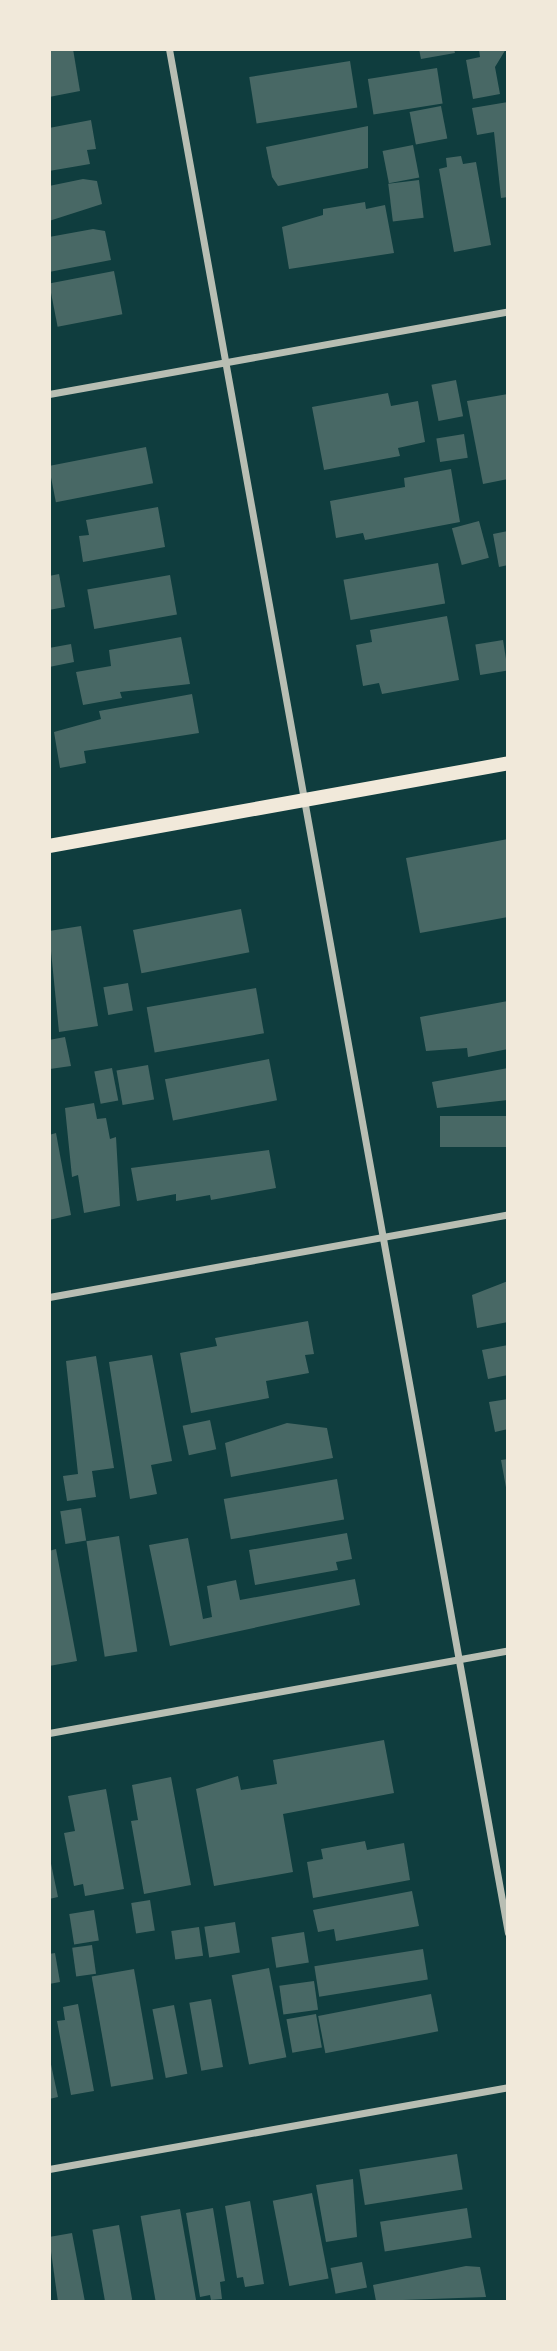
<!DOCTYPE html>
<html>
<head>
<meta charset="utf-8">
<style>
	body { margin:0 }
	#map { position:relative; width:557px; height:2351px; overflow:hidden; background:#0f3d3e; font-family:"Exo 2",sans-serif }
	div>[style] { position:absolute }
	.building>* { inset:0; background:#486865; transform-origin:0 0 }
	.minor>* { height:7px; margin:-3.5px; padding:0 3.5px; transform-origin:3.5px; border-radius:3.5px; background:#b8beb3 }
	.secondary>* { height:14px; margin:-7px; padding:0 7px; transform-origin:7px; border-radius:7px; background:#f1e9da }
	span { translate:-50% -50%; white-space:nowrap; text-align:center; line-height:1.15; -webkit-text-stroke:5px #f1e9da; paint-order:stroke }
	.frame { position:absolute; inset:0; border:51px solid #f1e9da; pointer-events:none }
</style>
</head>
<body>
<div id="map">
	<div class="building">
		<div style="clip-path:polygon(49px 49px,73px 49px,80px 91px,49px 97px)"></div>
		<div style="clip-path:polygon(419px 49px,454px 49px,455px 53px,421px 59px)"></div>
		<div style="clip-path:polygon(479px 49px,506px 49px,495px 67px,500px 94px,473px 99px,466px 60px,480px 57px)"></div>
		<div style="left:350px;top:61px;width:47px;height:102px;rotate:81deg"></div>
		<div style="left:437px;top:68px;width:36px;height:70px;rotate:81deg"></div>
		<div style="clip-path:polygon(508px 102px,508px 197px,501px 198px,494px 132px,477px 135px,472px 108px)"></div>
		<div style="left:441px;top:106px;width:33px;height:32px;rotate:79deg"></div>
		<div style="clip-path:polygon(91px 120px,96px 149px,87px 150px,90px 164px,49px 171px,49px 128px)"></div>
		<div style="clip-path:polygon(368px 126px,368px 168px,278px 186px,272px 177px,266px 147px)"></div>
		<div style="left:413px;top:145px;width:33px;height:31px;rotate:79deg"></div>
		<div style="clip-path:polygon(461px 156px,463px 164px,476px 162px,491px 245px,454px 252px,439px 169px,447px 167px,446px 158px)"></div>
		<div style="clip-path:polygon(83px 179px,97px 181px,102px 204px,49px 221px,49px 186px)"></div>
		<div style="left:419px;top:180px;width:38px;height:31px;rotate:83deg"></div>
		<div style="clip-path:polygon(365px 202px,366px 209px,385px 205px,394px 253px,289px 269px,282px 227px,323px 215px,323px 209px)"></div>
		<div style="clip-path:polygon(93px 229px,105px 231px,111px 260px,49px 272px,49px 237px)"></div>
		<div style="left:114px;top:271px;width:44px;height:66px;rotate:79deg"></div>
		<div style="left:456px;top:380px;width:37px;height:25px;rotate:79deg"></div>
		<div style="clip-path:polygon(388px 393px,391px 406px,418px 401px,425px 442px,398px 448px,400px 456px,324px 470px,312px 407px)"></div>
		<div style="clip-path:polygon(508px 394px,508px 479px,483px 484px,467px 401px)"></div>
		<div style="left:464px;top:434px;width:24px;height:28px;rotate:81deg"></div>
		<div style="left:146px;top:447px;width:37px;height:99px;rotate:79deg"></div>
		<div style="clip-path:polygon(451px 469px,460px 522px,365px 540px,363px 533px,336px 538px,330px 501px,405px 487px,404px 478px)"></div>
		<div style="clip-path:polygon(158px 507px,165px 547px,83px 562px,79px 536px,89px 535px,86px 520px)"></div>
		<div style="left:479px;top:521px;width:38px;height:28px;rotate:75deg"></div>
		<div style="clip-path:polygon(508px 531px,508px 565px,499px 567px,493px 534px)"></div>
		<div style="left:438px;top:563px;width:41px;height:96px;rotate:80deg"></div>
		<div style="clip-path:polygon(59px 574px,65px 607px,49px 610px,49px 576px)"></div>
		<div style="left:170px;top:575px;width:40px;height:84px;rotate:80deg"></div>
		<div style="clip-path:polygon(447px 616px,459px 680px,382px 694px,379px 683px,363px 686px,356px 645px,372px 642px,370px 630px)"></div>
		<div style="clip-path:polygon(181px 637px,190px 684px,120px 692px,122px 698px,83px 705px,76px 672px,111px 666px,109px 650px)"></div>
		<div style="left:503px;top:640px;width:31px;height:28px;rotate:81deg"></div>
		<div style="clip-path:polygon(71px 644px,74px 662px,49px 667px,49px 648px)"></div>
		<div style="clip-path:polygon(192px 694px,199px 733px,84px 751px,86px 763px,60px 768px,54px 732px,101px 719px,99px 711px)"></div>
		<div style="clip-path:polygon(508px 839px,508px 917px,420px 933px,406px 858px)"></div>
		<div style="left:241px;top:909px;width:44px;height:110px;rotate:79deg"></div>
		<div style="clip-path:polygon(81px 926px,98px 1026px,59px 1032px,49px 931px)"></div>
		<div style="left:128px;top:983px;width:28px;height:25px;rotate:80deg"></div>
		<div style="left:256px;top:988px;width:46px;height:111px;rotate:80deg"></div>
		<div style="clip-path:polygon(508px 1001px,508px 1049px,468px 1057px,467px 1048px,426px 1051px,420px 1017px)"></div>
		<div style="clip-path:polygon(65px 1037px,71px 1066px,50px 1069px,49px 1040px)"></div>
		<div style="left:269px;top:1059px;width:42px;height:106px;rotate:79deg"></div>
		<div style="left:148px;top:1065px;width:35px;height:32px;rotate:80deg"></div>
		<div style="left:112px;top:1068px;width:33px;height:18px;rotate:79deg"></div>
		<div style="clip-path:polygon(508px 1068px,508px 1100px,437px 1108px,432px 1082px)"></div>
		<div style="clip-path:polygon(94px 1103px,97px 1119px,106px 1118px,110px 1139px,116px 1137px,120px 1206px,84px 1213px,78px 1175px,72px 1177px,65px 1108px)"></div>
		<div style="left:508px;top:1116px;width:31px;height:68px;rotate:90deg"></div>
		<div style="clip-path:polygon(56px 1133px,71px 1215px,49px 1220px,49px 1135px)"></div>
		<div style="clip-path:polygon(269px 1150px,276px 1188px,211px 1200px,210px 1195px,176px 1201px,176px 1194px,137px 1201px,131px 1168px)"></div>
		<div style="clip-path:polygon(508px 1281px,508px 1322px,477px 1328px,472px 1295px)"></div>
		<div style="clip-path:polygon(308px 1321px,314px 1354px,305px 1355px,309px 1373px,266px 1381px,269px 1398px,191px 1413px,180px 1353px,217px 1346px,215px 1338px)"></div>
		<div style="clip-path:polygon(508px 1345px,508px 1375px,488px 1379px,482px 1350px)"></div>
		<div style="clip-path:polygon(152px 1355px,172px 1461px,151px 1465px,157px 1494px,130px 1499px,109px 1362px)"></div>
		<div style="clip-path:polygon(96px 1356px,114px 1468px,92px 1471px,96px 1497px,67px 1501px,63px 1476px,78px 1474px,66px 1361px)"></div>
		<div style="clip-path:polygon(508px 1399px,508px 1429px,495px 1432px,489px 1402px)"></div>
		<div style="left:210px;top:1420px;width:30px;height:28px;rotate:78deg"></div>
		<div style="clip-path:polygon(287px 1423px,327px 1428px,333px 1458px,231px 1477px,225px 1443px)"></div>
		<div style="clip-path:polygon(508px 1459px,508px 1492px,507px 1493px,501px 1460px)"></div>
		<div style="left:337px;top:1479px;width:41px;height:115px;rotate:80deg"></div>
		<div style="left:81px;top:1508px;width:33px;height:21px;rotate:81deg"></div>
		<div style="clip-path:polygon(347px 1533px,352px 1559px,336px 1562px,338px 1570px,255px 1585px,249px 1550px)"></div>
		<div style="left:119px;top:1536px;width:117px;height:33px;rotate:81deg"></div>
		<div style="clip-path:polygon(188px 1538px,203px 1619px,212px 1617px,207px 1586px,236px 1580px,240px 1600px,355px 1579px,360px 1605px,170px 1646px,149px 1545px)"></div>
		<div style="clip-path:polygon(56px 1549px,77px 1661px,49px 1666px,49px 1551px)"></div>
		<div style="clip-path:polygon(384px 1740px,394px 1793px,283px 1814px,293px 1872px,214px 1886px,196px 1789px,238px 1776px,241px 1790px,277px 1784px,273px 1760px)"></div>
		<div style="clip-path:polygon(171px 1777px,191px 1885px,144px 1894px,131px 1821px,138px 1820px,132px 1785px)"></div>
		<div style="clip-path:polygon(106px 1789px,124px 1889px,85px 1896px,83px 1884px,74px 1886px,64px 1833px,75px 1831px,68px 1796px)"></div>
		<div style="clip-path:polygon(365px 1841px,367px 1850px,404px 1843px,410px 1880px,313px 1898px,307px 1862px,323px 1859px,321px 1849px)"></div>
		<div style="clip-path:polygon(49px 1854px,58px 1897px,49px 1899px)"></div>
		<div style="clip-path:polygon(412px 1891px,419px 1926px,336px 1941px,334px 1929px,318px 1932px,313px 1910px)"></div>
		<div style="left:150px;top:1900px;width:31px;height:19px;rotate:81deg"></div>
		<div style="left:94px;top:1910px;width:31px;height:25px;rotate:81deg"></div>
		<div style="left:235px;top:1922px;width:31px;height:31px;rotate:81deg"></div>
		<div style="left:199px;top:1927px;width:29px;height:28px;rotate:82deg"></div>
		<div style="left:304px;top:1932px;width:31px;height:33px;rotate:81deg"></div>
		<div style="left:92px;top:1945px;width:29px;height:20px;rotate:82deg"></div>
		<div style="left:423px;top:1949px;width:31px;height:110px;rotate:81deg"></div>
		<div style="clip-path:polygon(55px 1953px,60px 1982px,49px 1984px,49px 1954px)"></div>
		<div style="left:269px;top:1968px;width:91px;height:38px;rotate:79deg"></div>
		<div style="left:134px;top:1969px;width:112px;height:43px;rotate:80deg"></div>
		<div style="left:314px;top:1981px;width:29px;height:35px;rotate:82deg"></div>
		<div style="left:431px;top:1994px;width:38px;height:115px;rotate:79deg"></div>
		<div style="left:211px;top:1999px;width:69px;height:22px;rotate:80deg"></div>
		<div style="clip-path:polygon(78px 2004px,94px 2091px,71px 2095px,57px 2021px,65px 2020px,63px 2007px)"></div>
		<div style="left:174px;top:2005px;width:70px;height:22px;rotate:79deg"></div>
		<div style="left:316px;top:2014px;width:34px;height:30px;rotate:80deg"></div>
		<div style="clip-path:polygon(49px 2055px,58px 2097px,49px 2099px)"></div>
		<div style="left:457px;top:2154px;width:36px;height:99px;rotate:81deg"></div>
		<div style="clip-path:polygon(353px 2179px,357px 2237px,326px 2242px,316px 2185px)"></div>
		<div style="left:312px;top:2193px;width:87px;height:40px;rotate:79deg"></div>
		<div style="clip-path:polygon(250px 2201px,264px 2284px,245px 2287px,243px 2277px,237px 2278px,225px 2206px)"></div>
		<div style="clip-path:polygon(213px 2208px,225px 2281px,220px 2282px,222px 2299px,211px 2300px,210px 2295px,200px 2297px,186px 2213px)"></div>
		<div style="left:467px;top:2208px;width:30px;height:88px;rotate:81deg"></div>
		<div style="left:180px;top:2209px;width:94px;height:40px;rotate:80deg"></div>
		<div style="left:119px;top:2225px;width:76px;height:27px;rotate:80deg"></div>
		<div style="clip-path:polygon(72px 2233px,85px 2302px,58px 2302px,49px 2237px)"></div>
		<div style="left:362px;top:2262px;width:26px;height:32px;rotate:79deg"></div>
		<div style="clip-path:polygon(466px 2266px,480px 2267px,486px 2297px,376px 2301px,373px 2285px)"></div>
	</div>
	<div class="minor">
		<div style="left:169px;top:49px;width:1914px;rotate:79.8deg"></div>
		<div style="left:49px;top:394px;width:466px;rotate:-10.2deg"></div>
		<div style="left:49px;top:1297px;width:466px;rotate:-10.2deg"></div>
		<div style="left:49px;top:1733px;width:466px;rotate:-10.2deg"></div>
		<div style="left:49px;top:2169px;width:466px;rotate:-10.1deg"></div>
	</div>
	<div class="secondary">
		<div style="left:49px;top:846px;width:466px;rotate:-10.2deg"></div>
	</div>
	<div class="frame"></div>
</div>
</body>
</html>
